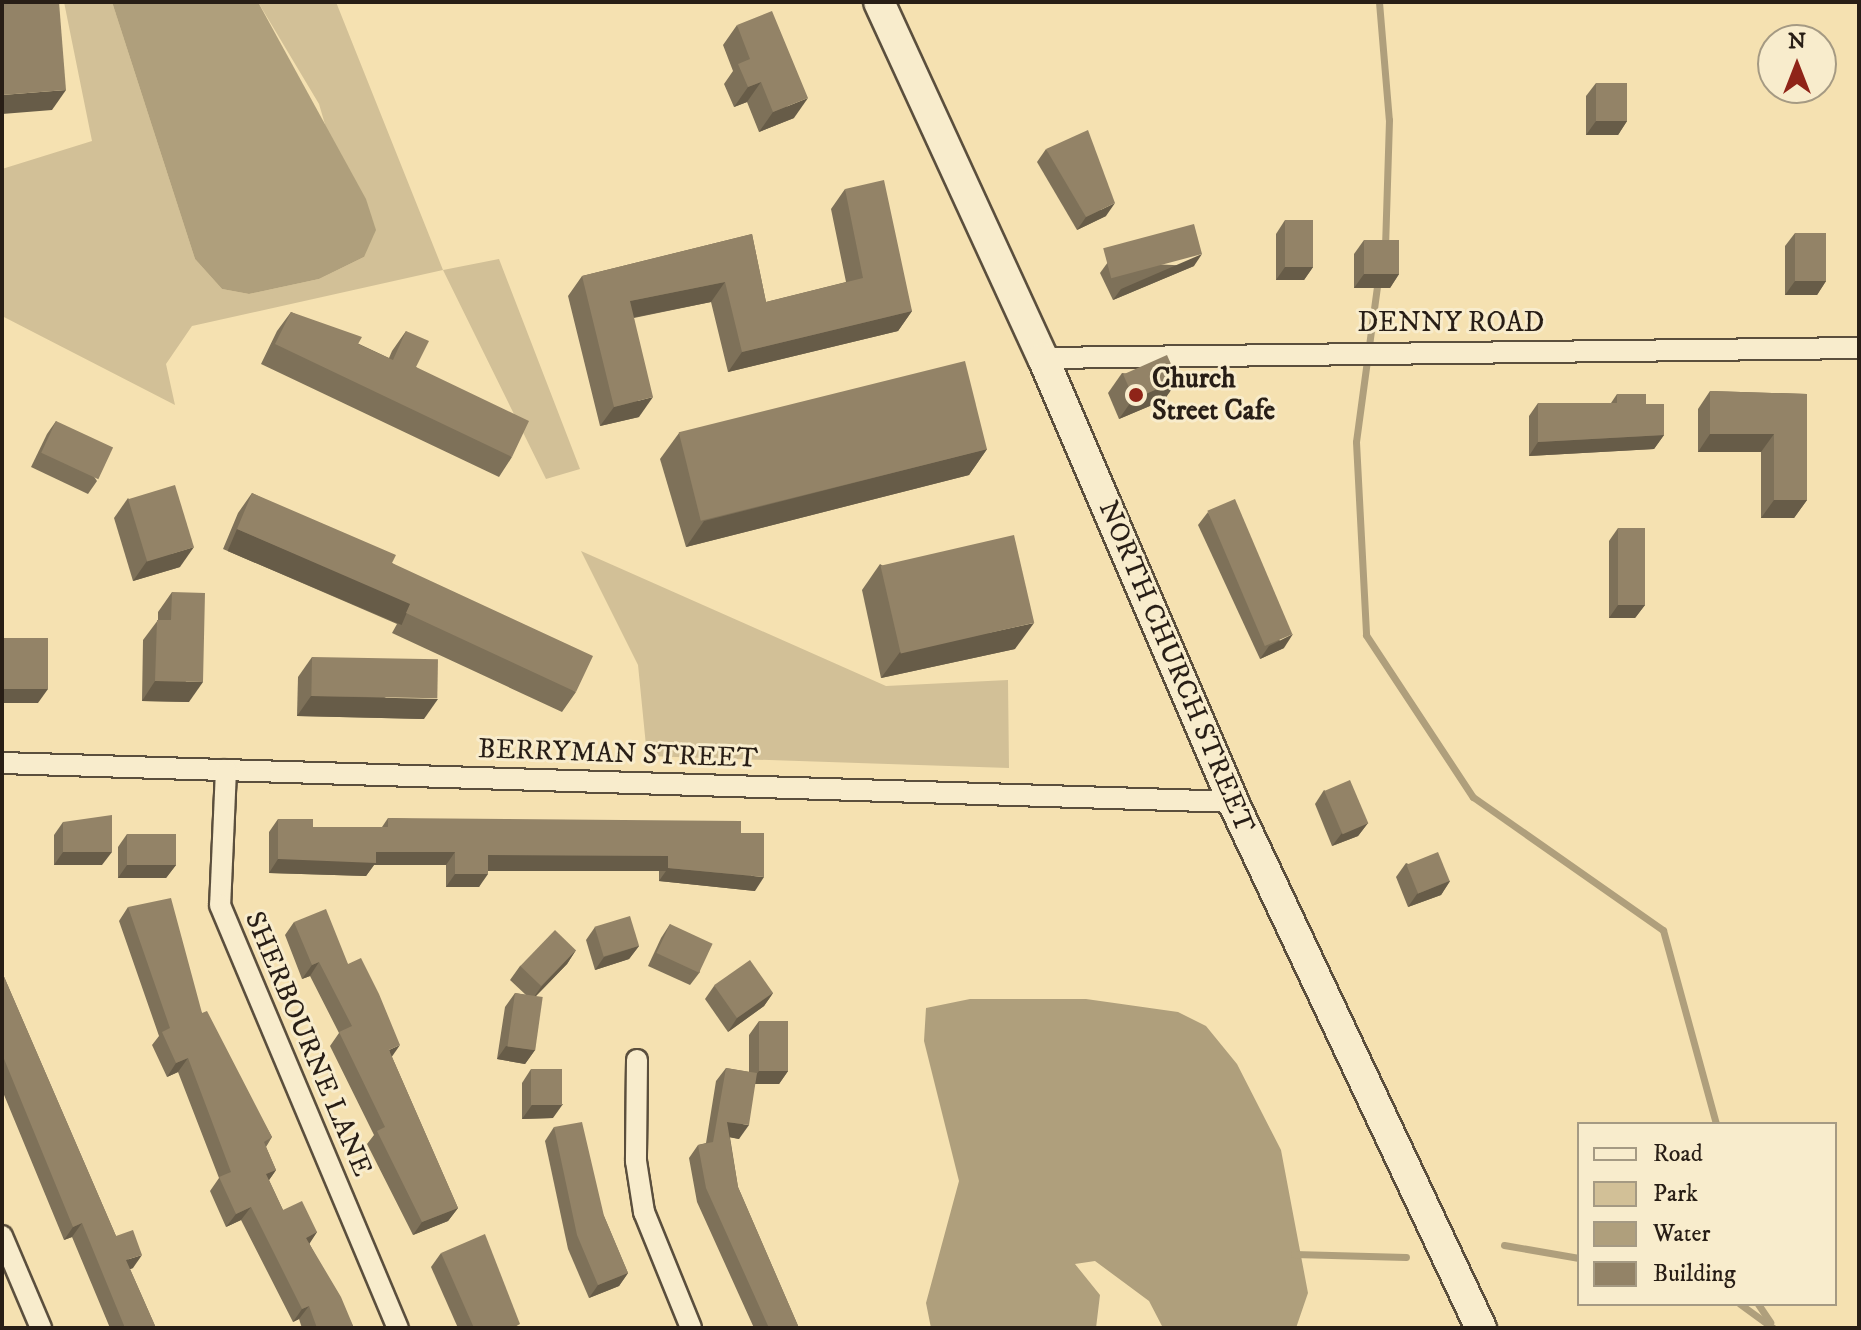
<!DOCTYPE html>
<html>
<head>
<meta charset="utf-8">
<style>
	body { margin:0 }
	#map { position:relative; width:1861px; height:1330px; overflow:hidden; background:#f5e1b1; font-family:"IM FELL DW Pica",serif }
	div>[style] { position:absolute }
	.green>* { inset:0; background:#d2c097 }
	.water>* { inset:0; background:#af9f7c }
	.stream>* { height:7px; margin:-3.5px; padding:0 3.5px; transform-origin:3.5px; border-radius:3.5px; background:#af9f7c }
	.roads { filter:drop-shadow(2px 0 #5b4f3d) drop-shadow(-2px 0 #5b4f3d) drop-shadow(0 2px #5b4f3d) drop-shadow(0 -2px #5b4f3d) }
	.minor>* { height:20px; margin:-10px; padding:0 10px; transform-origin:10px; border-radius:10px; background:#f8eccc }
	.secondary>* { height:30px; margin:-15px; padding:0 15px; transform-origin:15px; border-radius:15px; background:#f8eccc }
	.wall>* { inset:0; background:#7e7159 }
	.shaded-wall>* { inset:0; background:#675c48; transform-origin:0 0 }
	.building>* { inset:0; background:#938367; transform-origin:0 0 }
	.dots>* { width:22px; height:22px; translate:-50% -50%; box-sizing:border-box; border:4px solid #f8eccc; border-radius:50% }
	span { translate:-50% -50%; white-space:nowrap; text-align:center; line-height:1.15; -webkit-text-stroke:6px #f8eccc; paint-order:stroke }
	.street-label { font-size:28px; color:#281e16 }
	.poi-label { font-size:28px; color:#281e16; font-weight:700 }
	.left { translate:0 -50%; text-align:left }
	.frame { position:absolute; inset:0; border:4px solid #281e16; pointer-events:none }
	.legend { position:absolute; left:1577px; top:1122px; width:260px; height:184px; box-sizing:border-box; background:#f8eccc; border:2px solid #a59a83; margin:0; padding:10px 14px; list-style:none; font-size:24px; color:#281e16 }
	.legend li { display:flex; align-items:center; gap:16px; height:40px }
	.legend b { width:40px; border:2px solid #a59a83 }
	.north { position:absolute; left:1757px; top:24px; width:80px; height:80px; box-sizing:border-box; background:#f8eccc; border:2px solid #a59a83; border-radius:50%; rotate:0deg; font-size:22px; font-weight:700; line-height:32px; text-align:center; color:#281e16 }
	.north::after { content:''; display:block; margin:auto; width:28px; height:36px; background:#8f2418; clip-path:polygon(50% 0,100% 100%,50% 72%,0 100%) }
</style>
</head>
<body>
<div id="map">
	<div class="green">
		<div style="clip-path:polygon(64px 2px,112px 2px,195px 259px,222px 289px,249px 294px,319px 279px,364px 257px,319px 104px,258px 2px,336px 2px,443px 270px,499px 259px,580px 469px,546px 479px,443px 270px,192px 326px,166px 364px,175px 405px,2px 316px,2px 169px,92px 141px)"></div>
		<div style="clip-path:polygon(581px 551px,886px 686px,1008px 680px,1009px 768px,647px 756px,638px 665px)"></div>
	</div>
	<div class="water">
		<div style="clip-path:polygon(112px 2px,258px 2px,366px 199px,376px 230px,364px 257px,319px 279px,249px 294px,222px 289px,195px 259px)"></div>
		<div style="clip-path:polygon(1086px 999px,1178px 1012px,1206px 1026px,1237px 1064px,1281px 1150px,1308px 1293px,1296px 1328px,1163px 1328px,1149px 1301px,1095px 1261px,1075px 1264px,1100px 1295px,1096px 1328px,931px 1328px,926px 1303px,959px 1181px,924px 1041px,926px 1008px,970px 999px)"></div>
	</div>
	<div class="stream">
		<div style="left:1379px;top:2px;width:118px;rotate:85.2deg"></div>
		<div style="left:1389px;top:120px;width:127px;rotate:91.8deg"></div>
		<div style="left:1378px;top:279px;width:164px;rotate:97.7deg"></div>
		<div style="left:1356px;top:442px;width:193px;rotate:87deg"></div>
		<div style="left:1366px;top:635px;width:194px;rotate:56.6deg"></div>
		<div style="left:1473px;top:797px;width:232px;rotate:35deg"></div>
		<div style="left:1663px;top:930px;width:201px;rotate:74.7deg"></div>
		<div style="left:1504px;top:1245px;width:76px;rotate:9.8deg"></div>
		<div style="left:1294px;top:1254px;width:112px;rotate:1.5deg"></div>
		<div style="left:1740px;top:1304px;width:41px;rotate:36deg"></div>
		<div style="left:1758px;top:1304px;width:22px;rotate:56deg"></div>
	</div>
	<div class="roads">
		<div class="minor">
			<div style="left:1043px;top:358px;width:816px;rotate:-0.7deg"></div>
			<div style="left:2px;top:763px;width:1232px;rotate:1.81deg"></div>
			<div style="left:226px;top:770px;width:135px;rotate:92.5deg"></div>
			<div style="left:220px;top:905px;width:459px;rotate:67.2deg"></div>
			<div style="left:637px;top:1060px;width:101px;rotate:90.6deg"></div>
			<div style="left:636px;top:1161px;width:52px;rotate:81.1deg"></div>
			<div style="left:644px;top:1212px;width:125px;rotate:67.9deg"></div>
			<div style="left:2px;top:1236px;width:100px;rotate:67deg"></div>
		</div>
		<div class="secondary">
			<div style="left:879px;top:2px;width:392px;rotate:65.3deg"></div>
			<div style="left:1043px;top:358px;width:483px;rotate:66.8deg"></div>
			<div style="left:1233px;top:802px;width:582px;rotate:64.76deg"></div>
		</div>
	</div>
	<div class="wall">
		<div style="clip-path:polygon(737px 25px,794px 118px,759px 132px,747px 102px,734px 107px,724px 84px,733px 71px,723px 45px)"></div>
		<div style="clip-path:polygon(1596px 83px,1627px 121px,1618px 135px,1586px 135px,1586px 96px)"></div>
		<div style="clip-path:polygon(1046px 149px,1106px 216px,1077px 230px,1037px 162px)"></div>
		<div style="clip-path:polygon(845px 189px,912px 311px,898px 331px,728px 372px,711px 302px,634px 318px,639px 417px,600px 426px,568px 296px,582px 276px,752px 234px,766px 302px,846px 282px,831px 209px)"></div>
		<div style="clip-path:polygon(1285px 220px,1313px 267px,1304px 280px,1276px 280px,1276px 234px)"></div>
		<div style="clip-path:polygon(1795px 233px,1826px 281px,1817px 295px,1785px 295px,1785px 246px)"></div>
		<div style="clip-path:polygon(1364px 240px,1399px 274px,1390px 288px,1354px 288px,1354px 254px)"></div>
		<div style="clip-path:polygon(1108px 262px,1194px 266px,1113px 300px,1100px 273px)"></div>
		<div style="clip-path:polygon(291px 312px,389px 358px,392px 351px,406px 331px,416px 367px,512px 457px,499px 477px,261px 364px,277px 331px)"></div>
		<div style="clip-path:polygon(1122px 373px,1178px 380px,1164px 400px,1119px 419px,1108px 393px)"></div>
		<div style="clip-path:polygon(1710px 391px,1807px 394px,1807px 500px,1794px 518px,1761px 518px,1761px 452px,1698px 452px,1698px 409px)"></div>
		<div style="clip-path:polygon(1617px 394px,1646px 404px,1664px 435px,1654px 449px,1529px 456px,1529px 416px,1538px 403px,1611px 403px)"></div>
		<div style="clip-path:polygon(56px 421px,97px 481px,88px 494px,31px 467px,47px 434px)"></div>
		<div style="clip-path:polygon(679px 433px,987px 449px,969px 475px,686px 547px,660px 459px)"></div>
		<div style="clip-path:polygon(252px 493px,392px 563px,576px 692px,562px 712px,392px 633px,397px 624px,223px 549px,238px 513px)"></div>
		<div style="clip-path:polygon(128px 498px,180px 567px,133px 581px,114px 518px)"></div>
		<div style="clip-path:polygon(1208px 512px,1284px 648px,1260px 659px,1198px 525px)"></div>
		<div style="clip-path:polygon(1618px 528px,1645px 605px,1635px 618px,1609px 618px,1609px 541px)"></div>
		<div style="clip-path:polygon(880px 564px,1015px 649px,881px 678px,862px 590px)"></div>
		<div style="clip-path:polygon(172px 592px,189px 702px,142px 701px,143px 640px,158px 620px,158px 612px)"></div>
		<div style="clip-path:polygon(312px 657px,424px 719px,297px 716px,298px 677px)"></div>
		<div style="clip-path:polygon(1324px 790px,1368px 823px,1358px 836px,1332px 846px,1315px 804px)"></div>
		<div style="clip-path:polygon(388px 818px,741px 833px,755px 891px,659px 881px,659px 869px,488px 868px,479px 887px,446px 887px,446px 865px,374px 865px,366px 876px,269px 873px,269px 832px,278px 819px,313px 827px,382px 827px)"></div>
		<div style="clip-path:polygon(63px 822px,102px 865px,54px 865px,54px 835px)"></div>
		<div style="clip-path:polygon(127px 834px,176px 865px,166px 878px,118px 878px,118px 847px)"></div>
		<div style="clip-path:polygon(1406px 863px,1450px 881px,1441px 895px,1408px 907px,1396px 877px)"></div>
		<div style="clip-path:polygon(128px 907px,202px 1013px,272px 1137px,266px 1147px,276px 1170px,269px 1180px,283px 1210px,317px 1232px,309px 1243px,354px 1328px,302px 1328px,299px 1319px,293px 1322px,241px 1220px,226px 1227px,210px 1191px,219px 1178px,178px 1072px,167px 1077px,152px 1045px,159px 1036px,119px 921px)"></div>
		<div style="clip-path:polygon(294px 922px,348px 964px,392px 1057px,458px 1208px,448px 1221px,413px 1235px,367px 1144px,374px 1135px,330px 1046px,339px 1033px,310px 976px,302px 979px,285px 935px)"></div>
		<div style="clip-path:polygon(670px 924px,700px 972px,690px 985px,648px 966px,661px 938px)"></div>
		<div style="clip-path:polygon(595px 927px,639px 946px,629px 959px,595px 970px,586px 940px)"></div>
		<div style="clip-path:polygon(576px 950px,567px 964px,536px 996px,535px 1050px,525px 1064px,497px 1059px,505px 1007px,515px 993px,526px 995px,510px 980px,520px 966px)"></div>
		<div style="clip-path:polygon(2px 972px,116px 1236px,133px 1268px,130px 1269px,156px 1328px,110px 1328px,72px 1237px,64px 1240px,2px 1090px)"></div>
		<div style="clip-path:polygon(714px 986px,773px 993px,764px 1006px,728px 1032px,705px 999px)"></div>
		<div style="clip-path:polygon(759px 1021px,788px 1071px,779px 1084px,755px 1084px,739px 1139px,730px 1137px,738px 1187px,799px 1328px,754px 1328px,697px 1202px,689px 1158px,698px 1145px,706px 1143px,716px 1081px,726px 1068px,749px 1072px,749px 1035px)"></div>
		<div style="clip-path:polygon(531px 1069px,553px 1118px,522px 1119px,522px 1083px)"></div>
		<div style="clip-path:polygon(554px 1127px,604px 1216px,628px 1273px,619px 1286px,589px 1298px,568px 1249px,545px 1141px)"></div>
		<div style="clip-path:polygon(441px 1253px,518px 1328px,458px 1328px,431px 1267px)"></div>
	</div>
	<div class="shaded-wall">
		<div style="clip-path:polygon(761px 82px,747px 102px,734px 107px,748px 87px)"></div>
		<div style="clip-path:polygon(66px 90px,52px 110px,2px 114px,2px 95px)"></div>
		<div style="clip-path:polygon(808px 98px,794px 118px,759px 132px,773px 112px)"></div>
		<div style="clip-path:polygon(1596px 121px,1627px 121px,1618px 135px,1586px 135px)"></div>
		<div style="clip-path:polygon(1115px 203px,1106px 216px,1077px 230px,1086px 217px)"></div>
		<div style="clip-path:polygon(1202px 254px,1194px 266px,1113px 300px,1121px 289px)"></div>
		<div style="clip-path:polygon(1285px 267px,1313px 267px,1304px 280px,1276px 280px)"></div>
		<div style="clip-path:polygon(1364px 274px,1399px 274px,1390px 288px,1354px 288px)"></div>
		<div style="clip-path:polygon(1795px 281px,1826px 281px,1817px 295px,1785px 295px)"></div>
		<div style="clip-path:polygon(725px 282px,711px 302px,616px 321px,630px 301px)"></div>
		<div style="clip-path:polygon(912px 311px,898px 331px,728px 372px,742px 352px)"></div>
		<div style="clip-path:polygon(1178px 380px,1164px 400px,1119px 419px,1133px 399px)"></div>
		<div style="clip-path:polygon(653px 397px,639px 417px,600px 426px,614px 407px)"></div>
		<div style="clip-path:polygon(1710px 434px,1774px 434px,1761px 452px,1698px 452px)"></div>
		<div style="clip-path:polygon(1664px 435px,1654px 449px,1529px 456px,1538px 442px)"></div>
		<div style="clip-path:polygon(987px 449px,969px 475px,686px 547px,704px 521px)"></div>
		<div style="clip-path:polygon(1774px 500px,1807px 500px,1794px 518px,1761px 518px)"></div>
		<div style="left:237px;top:529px;width:189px;height:24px;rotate:23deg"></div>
		<div style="clip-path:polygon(194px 547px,180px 567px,133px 581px,147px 561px)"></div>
		<div style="clip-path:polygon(1618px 605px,1645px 605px,1635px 618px,1609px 618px)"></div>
		<div style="clip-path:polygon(1034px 623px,1015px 649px,881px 678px,900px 652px)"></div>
		<div style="clip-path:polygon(1293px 634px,1284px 648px,1260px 659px,1269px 646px)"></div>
		<div style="clip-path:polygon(155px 681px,203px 682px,189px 702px,142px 701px)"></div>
		<div style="clip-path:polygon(2px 689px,48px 689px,38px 703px,2px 703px)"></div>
		<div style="clip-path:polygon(311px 696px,438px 699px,424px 719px,297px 716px)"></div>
		<div style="clip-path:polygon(1368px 823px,1358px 836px,1332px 846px,1342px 833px)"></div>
		<div style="clip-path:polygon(63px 852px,112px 852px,102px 865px,54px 865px)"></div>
		<div style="clip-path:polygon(376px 852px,455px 852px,446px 865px,374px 865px,366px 876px,269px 873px,278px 859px)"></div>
		<div style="left:488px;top:855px;width:180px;height:16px"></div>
		<div style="clip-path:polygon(127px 865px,176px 865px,166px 878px,118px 878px)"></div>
		<div style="clip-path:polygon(668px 868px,764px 877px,755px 891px,659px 881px)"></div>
		<div style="clip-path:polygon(455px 874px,488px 874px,479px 887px,446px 887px)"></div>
		<div style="clip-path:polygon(1450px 881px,1441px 895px,1408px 907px,1417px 894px)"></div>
		<div style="clip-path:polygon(639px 946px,629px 959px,595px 970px,604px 957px)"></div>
		<div style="clip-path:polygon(576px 950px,567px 964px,532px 1000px,541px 987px)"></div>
		<div style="clip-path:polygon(319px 962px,310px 976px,302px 979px,312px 965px)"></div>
		<div style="clip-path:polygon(773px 993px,764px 1006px,728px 1032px,737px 1018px)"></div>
		<div style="clip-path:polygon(400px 1045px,391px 1058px,389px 1050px)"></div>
		<div style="clip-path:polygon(506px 1046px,535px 1050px,525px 1064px,497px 1059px)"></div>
		<div style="clip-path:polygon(188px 1058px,178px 1072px,167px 1077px,176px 1063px)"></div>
		<div style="clip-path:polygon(759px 1071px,788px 1071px,779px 1084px,749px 1084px)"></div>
		<div style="clip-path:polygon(563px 1104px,553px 1118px,522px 1119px,532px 1105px)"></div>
		<div style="clip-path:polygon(727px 1122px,749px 1125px,739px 1139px,717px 1135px)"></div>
		<div style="clip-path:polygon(276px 1170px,267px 1183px,266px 1174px)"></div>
		<div style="clip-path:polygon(251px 1207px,241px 1220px,226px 1227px,236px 1214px)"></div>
		<div style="clip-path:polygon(458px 1208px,448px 1221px,413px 1235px,422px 1222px)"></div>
		<div style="clip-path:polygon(82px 1223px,72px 1237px,64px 1240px,73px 1227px)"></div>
		<div style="clip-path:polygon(317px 1232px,308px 1246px,306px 1238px)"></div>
		<div style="clip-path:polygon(142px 1255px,133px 1268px,117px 1274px,126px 1260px)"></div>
		<div style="clip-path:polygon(628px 1273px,619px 1286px,589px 1298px,598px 1285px)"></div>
		<div style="clip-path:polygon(309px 1306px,299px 1319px,293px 1322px,302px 1309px)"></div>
	</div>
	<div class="building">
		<div style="clip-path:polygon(30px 2px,59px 2px,66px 90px,2px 95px,2px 4px)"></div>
		<div style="clip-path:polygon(772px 11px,808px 98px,773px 112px,761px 82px,748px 87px,738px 64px,750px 59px,737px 25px)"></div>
		<div style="left:1596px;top:83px;width:31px;height:38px"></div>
		<div style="clip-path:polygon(1088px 130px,1115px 203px,1086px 217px,1046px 149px)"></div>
		<div style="clip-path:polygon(884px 180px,912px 311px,742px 352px,725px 282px,630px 301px,653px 397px,614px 407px,582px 276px,752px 234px,766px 302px,863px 278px,845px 189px)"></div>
		<div style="left:1285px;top:220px;width:28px;height:47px"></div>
		<div style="left:1194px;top:224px;width:31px;height:94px;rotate:75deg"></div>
		<div style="left:1795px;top:233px;width:31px;height:48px"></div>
		<div style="left:1364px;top:240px;width:35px;height:34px"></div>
		<div style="clip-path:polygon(291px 312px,362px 337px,358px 344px,393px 360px,406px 331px,429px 341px,416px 367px,529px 421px,512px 457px,275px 344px)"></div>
		<div style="left:1167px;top:355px;width:27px;height:48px;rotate:66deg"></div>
		<div style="left:965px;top:361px;width:91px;height:295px;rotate:76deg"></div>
		<div style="clip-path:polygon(1710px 391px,1807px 394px,1807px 500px,1774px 500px,1774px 434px,1710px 434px)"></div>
		<div style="clip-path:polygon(1617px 394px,1646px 394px,1646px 404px,1664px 404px,1664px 435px,1538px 442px,1538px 403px,1617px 403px)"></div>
		<div style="left:56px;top:421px;width:63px;height:35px;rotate:25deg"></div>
		<div style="left:175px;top:485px;width:65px;height:49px;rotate:73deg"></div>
		<div style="clip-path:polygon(252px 493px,396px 555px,392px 563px,593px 656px,576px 692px,406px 613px,410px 604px,237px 529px)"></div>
		<div style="left:1235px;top:499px;width:147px;height:30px;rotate:67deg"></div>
		<div style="left:1618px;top:528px;width:27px;height:77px"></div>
		<div style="left:1014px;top:535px;width:90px;height:137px;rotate:77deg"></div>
		<div style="clip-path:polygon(172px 592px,205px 593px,203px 682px,155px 681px,157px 620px,171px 620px)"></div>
		<div style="left:2px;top:638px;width:46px;height:51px"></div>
		<div style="left:312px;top:657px;width:126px;height:39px;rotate:1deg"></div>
		<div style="left:1350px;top:780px;width:47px;height:28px;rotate:67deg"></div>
		<div style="clip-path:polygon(112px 815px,112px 852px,63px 852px,63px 822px)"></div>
		<div style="clip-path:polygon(388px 818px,741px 821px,741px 833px,764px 833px,764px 877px,668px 868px,668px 856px,488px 855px,488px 874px,455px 874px,455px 852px,376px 852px,376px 863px,278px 859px,278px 819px,313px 819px,313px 827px,388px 827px)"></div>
		<div style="left:127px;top:834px;width:49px;height:31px"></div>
		<div style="left:1438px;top:852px;width:31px;height:34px;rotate:68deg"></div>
		<div style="clip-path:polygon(171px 898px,202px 1013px,207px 1011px,272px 1137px,264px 1142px,276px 1170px,266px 1174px,283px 1210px,302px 1201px,317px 1232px,306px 1238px,341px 1297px,354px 1328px,317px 1328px,309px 1306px,302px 1309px,251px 1207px,236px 1214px,219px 1177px,231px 1172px,188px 1058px,176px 1063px,162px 1032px,170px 1028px,128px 907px)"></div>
		<div style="clip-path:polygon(326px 909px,348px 964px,361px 958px,379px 994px,400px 1045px,389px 1050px,458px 1208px,422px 1222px,377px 1131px,385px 1127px,339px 1032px,352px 1026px,319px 962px,312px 965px,294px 922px)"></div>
		<div style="left:630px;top:916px;width:31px;height:37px;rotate:73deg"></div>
		<div style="left:670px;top:924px;width:47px;height:32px;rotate:25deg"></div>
		<div style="left:555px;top:930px;width:29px;height:50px;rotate:44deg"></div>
		<div style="left:750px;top:960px;width:40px;height:44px;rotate:55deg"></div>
		<div style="clip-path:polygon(2px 972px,116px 1236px,133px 1230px,142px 1255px,126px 1260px,156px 1328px,125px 1328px,82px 1223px,73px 1227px,2px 1054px)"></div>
		<div style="left:515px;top:993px;width:28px;height:54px;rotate:8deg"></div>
		<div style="left:759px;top:1021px;width:29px;height:50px"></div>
		<div style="clip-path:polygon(726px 1068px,757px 1073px,749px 1125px,727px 1122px,738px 1187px,799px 1328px,769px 1328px,706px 1188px,698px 1145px,713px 1142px)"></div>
		<div style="left:531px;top:1069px;width:31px;height:36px"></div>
		<div style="clip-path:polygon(582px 1122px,604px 1216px,628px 1273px,598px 1285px,577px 1235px,554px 1127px)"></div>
		<div style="clip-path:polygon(485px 1234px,520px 1324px,513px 1328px,474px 1328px,441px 1253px)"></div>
	</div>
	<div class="dots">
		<div style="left:1136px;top:395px;background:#8f2418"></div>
	</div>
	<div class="street-label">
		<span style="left:1451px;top:323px">DENNY ROAD</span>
		<span style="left:1176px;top:667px;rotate:67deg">NORTH CHURCH STREET</span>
		<span style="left:618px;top:754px;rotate:2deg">BERRYMAN STREET</span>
		<span style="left:308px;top:1044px;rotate:67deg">SHERBOURNE LANE</span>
	</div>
	<div class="poi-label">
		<span class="left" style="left:1152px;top:395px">Church<br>Street Cafe</span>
	</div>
	<div class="frame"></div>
	<ul class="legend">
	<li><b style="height:10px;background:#f8eccc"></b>Road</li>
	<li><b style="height:22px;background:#d2c097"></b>Park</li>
	<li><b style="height:22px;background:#af9f7c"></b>Water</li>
	<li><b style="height:22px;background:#938367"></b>Building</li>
	</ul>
	<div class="north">N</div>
</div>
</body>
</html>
